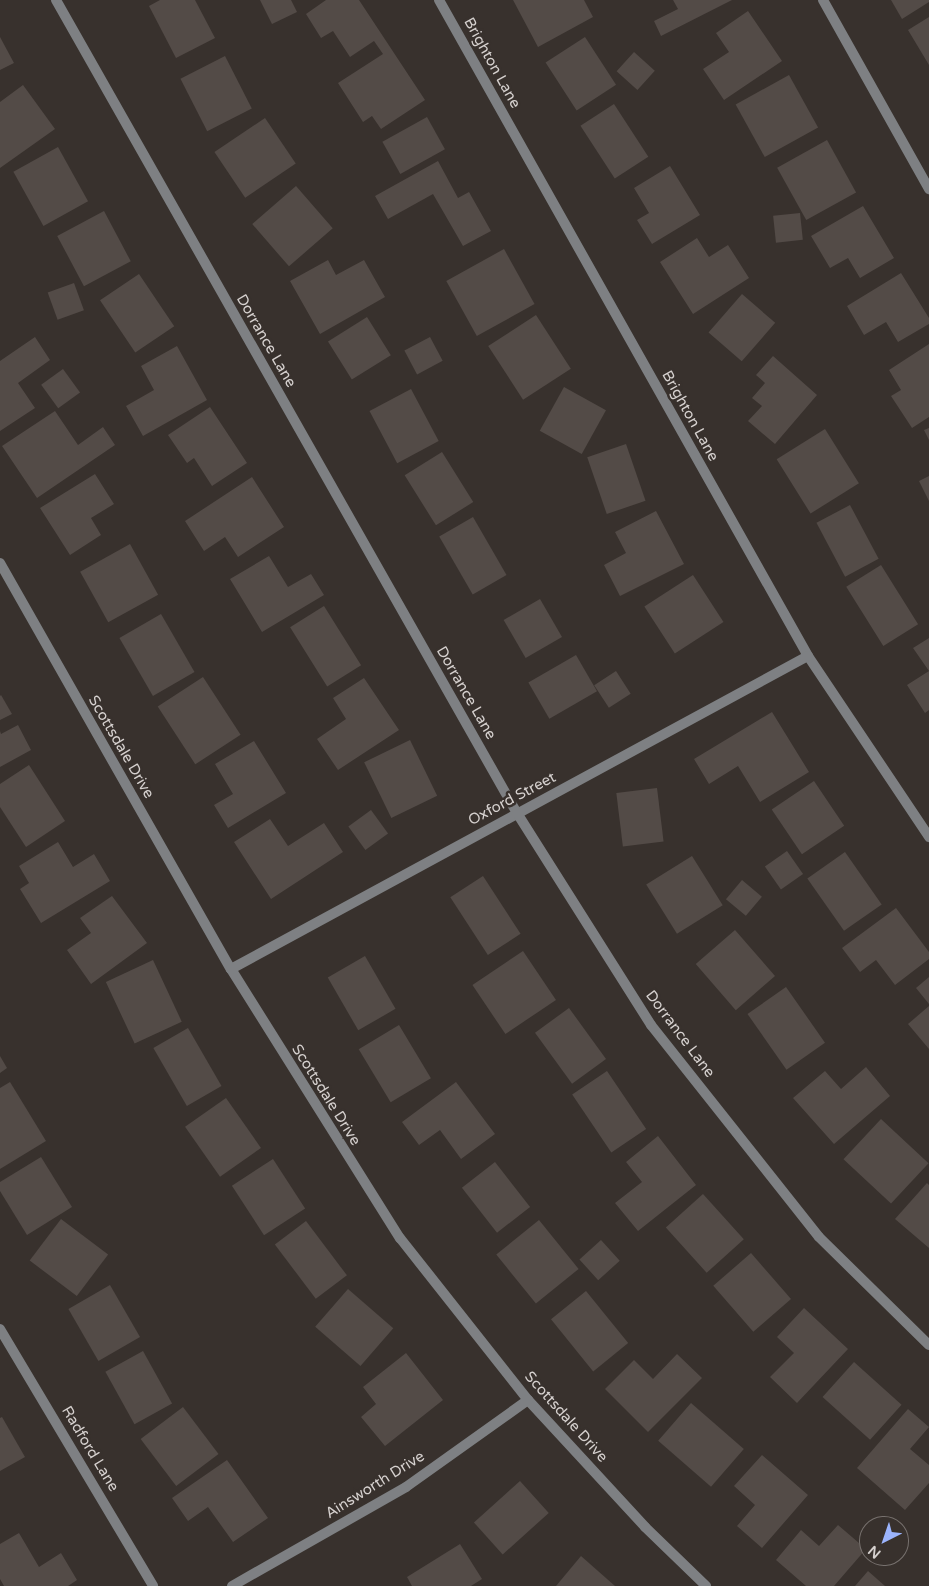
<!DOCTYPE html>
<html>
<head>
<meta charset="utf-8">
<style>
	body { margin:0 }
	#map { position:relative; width:929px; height:1586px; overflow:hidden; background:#38312d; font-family:"Varela Round",sans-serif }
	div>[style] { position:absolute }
	.building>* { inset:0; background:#534b47; transform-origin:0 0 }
	.minor>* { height:10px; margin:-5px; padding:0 5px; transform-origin:5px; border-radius:5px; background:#7e8083 }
	.tertiary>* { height:10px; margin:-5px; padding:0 5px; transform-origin:5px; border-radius:5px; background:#7e8083 }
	span { translate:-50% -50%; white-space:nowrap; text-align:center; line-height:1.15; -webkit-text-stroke:5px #38312d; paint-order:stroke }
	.street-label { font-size:15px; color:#d6d1cf }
	.north { position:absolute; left:859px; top:1516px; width:50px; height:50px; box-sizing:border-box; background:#38312d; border:1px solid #77716e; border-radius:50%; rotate:221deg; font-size:14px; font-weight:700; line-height:20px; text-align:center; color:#d6d1cf }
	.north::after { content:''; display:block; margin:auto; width:18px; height:22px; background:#9bb4fd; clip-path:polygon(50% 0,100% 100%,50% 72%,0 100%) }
</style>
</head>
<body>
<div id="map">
	<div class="building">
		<div style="clip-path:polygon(160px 0,195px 0,215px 38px,176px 58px,149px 6px)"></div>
		<div style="clip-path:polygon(260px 0,291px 0,297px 12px,272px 24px)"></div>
		<div style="clip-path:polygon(326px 0,359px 0,425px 100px,381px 129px,372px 116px,363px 122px,338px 83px,383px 54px,374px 41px,350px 57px,333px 31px,321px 38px,306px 14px)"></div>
		<div style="clip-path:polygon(513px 0,584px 0,593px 17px,538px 47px)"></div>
		<div style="clip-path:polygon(673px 0,732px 0,661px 36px,654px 21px,678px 9px)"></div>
		<div style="clip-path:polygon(891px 0,929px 0,929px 2px,902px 19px)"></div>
		<div style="clip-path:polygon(748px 11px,782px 61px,724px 100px,703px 69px,729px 52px,716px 33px)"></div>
		<div style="clip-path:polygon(929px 17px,929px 65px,908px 30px)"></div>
		<div style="clip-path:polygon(0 37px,14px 63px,0 70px)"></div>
		<div style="left:585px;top:37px;width:57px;height:47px;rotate:57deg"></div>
		<div style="left:634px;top:52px;width:28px;height:26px;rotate:42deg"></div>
		<div style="left:225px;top:56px;width:59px;height:50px;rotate:63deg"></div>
		<div style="left:789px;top:75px;width:60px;height:61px;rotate:61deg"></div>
		<div style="clip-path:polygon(23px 85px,55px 129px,0 168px,0 102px)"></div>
		<div style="left:614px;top:104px;width:63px;height:40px;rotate:57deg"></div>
		<div style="left:427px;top:117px;width:37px;height:51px;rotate:61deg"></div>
		<div style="left:265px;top:118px;width:55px;height:61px;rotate:56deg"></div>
		<div style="left:827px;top:140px;width:60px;height:57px;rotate:61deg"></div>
		<div style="left:58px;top:147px;width:62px;height:51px;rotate:61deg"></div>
		<div style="clip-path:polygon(438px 161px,458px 198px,469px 192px,491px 231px,463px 246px,433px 194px,388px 219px,375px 196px)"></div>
		<div style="clip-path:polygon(670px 166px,700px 215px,652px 244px,637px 220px,649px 213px,634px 188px)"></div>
		<div style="left:296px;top:186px;width:56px;height:58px;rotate:49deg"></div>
		<div style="clip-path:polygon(863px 206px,894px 258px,860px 278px,848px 258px,830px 268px,811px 236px)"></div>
		<div style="left:104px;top:211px;width:57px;height:53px;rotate:62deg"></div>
		<div style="left:800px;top:213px;width:27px;height:27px;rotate:84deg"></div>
		<div style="clip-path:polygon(697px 238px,709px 257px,728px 245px,749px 278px,693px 314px,660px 262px)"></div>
		<div style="left:504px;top:249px;width:63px;height:66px;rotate:61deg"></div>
		<div style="clip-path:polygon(328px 260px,336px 275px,364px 260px,385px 297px,320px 334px,290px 281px)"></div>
		<div style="clip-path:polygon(901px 273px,929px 318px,929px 324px,898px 342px,886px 322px,864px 335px,847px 306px)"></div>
		<div style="left:139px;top:274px;width:63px;height:47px;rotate:56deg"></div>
		<div style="left:74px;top:283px;width:29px;height:28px;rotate:70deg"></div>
		<div style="left:742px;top:294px;width:44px;height:51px;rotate:41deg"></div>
		<div style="left:536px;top:315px;width:64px;height:57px;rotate:57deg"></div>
		<div style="left:367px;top:317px;width:45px;height:46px;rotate:58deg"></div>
		<div style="clip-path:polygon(35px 337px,50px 360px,18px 383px,35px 408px,0 431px,0 361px)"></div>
		<div style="left:430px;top:337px;width:27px;height:29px;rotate:62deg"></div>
		<div style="clip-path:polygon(929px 344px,929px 417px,912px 428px,891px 396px,901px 390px,889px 370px)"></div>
		<div style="clip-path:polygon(177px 346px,207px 400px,143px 436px,126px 406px,154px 390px,141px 366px)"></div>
		<div style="clip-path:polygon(773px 356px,817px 395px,775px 444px,748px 421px,762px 406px,752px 398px,765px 383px,756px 375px)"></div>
		<div style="left:63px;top:369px;width:29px;height:27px;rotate:54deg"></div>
		<div style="left:564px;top:387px;width:48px;height:50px;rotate:29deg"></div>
		<div style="left:411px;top:389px;width:59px;height:47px;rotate:62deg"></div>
		<div style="clip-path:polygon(210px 407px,247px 463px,212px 486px,194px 458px,187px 463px,168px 435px)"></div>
		<div style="clip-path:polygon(55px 411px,78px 445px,103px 427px,115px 445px,37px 498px,2px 446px)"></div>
		<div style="clip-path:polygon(929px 428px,929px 440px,924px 430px)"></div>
		<div style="left:825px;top:429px;width:64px;height:57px;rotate:58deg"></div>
		<div style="left:626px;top:444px;width:60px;height:41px;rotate:71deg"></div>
		<div style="left:442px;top:452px;width:59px;height:44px;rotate:58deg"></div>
		<div style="clip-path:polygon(95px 474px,114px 504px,91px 518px,101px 535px,70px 555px,40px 508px)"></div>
		<div style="clip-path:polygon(929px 476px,929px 501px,919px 481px)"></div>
		<div style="clip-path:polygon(252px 477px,284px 527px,238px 557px,225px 537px,204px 551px,185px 521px)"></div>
		<div style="left:850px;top:505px;width:61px;height:38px;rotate:62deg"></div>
		<div style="clip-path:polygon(656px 511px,684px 564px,620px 596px,604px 565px,626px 553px,615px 532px)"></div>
		<div style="left:473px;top:517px;width:67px;height:39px;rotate:60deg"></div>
		<div style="left:130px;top:544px;width:58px;height:57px;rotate:61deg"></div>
		<div style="clip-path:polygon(269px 556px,288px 587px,311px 574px,324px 595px,262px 632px,230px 579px)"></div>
		<div style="left:881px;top:565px;width:70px;height:41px;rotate:58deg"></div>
		<div style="left:693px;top:575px;width:56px;height:58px;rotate:57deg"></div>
		<div style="left:540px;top:599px;width:44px;height:42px;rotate:60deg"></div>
		<div style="left:324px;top:606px;width:70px;height:40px;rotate:58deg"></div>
		<div style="left:161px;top:614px;width:67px;height:48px;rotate:60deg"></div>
		<div style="clip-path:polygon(929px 638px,929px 710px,925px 713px,907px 685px,929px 671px,913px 648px)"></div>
		<div style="left:576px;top:655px;width:42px;height:55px;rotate:60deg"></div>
		<div style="left:616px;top:671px;width:27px;height:26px;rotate:57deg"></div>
		<div style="left:203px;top:677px;width:69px;height:54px;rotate:57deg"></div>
		<div style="clip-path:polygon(364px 678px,399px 730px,338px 770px,317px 739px,346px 719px,333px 698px)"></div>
		<div style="clip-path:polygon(1px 695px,12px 714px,0 720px,0 696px)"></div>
		<div style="clip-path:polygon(772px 712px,809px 772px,760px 802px,738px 766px,709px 784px,694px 759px)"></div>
		<div style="clip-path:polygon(18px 725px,31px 750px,0 767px,0 731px,1px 734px)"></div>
		<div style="left:410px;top:740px;width:62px;height:51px;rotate:64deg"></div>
		<div style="clip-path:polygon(254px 741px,286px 793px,228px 828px,214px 805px,233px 794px,215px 764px)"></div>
		<div style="clip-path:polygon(29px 765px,65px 821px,26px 847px,0 807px,0 784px)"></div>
		<div style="left:814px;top:781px;width:54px;height:51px;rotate:56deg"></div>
		<div style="left:657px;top:788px;width:54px;height:41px;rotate:83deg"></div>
		<div style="left:371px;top:810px;width:29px;height:28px;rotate:54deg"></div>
		<div style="clip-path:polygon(270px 819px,288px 846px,324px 823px,343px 852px,271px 899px,234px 842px)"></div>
		<div style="clip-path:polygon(58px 842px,73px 867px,94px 854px,110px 881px,41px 923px,20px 889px,29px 883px,19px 866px)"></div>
		<div style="left:787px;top:851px;width:28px;height:27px;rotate:55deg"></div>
		<div style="left:845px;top:852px;width:64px;height:46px;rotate:55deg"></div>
		<div style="left:692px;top:856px;width:58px;height:54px;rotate:58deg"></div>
		<div style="left:483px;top:876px;width:69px;height:39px;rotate:57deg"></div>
		<div style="left:742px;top:880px;width:26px;height:25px;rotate:40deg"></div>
		<div style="clip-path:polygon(112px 896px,147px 943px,91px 984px,67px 950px,91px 933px,80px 918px)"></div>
		<div style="clip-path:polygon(896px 908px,929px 952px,929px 959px,895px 985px,876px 960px,860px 972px,842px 948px)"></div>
		<div style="left:735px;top:930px;width:61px;height:52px;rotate:49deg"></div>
		<div style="left:523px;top:951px;width:59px;height:61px;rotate:56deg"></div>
		<div style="left:365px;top:956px;width:61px;height:43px;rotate:60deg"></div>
		<div style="left:153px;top:960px;width:68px;height:52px;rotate:65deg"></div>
		<div style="clip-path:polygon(929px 977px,929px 1004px,916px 988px)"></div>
		<div style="left:786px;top:987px;width:68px;height:47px;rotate:55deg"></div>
		<div style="clip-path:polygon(929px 1006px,929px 1049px,908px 1024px)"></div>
		<div style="left:569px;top:1008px;width:63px;height:42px;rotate:54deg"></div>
		<div style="left:399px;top:1025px;width:62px;height:47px;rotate:59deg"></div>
		<div style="left:188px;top:1028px;width:67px;height:40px;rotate:60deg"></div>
		<div style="clip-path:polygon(0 1056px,7px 1068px,0 1073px)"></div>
		<div style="clip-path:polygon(866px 1067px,890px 1096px,834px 1144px,793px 1098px,825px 1071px,841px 1089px)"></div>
		<div style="left:607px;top:1071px;width:70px;height:42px;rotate:56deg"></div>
		<div style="clip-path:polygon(10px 1082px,46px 1141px,0 1169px,0 1088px)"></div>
		<div style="clip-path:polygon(456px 1082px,495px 1134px,461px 1159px,440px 1130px,419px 1145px,402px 1122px)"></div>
		<div style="left:226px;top:1098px;width:61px;height:50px;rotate:55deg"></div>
		<div style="left:881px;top:1119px;width:65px;height:55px;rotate:43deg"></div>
		<div style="clip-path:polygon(658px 1136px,696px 1185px,638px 1231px,615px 1203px,642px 1182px,626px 1162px)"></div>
		<div style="clip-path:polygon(41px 1157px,72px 1207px,27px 1235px,0 1191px,0 1182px)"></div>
		<div style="left:273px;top:1159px;width:59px;height:49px;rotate:57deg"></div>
		<div style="left:495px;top:1162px;width:57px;height:42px;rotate:52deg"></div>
		<div style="clip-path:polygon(927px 1183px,929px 1185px,929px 1248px,895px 1219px)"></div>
		<div style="left:703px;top:1194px;width:61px;height:50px;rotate:48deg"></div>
		<div style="left:61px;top:1219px;width:59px;height:52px;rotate:37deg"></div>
		<div style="left:539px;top:1220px;width:63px;height:55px;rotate:51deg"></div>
		<div style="left:306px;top:1221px;width:68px;height:39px;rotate:53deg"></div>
		<div style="left:601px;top:1240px;width:28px;height:29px;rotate:48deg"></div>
		<div style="left:751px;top:1253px;width:61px;height:50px;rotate:49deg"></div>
		<div style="left:110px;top:1285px;width:60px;height:48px;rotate:60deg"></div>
		<div style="left:348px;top:1289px;width:60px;height:50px;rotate:41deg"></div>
		<div style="left:586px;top:1291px;width:67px;height:45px;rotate:51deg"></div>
		<div style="clip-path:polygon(804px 1308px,848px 1349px,797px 1403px,770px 1377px,794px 1353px,777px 1337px)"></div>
		<div style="left:143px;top:1351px;width:60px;height:43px;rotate:61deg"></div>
		<div style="clip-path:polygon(406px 1353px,443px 1400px,385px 1446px,361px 1417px,376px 1404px,363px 1387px)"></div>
		<div style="clip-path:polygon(677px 1354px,702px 1378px,648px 1432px,605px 1389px,634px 1360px,653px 1379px)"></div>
		<div style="left:854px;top:1362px;width:64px;height:47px;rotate:42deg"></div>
		<div style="left:691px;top:1403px;width:70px;height:50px;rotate:41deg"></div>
		<div style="left:183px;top:1407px;width:59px;height:53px;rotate:53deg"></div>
		<div style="clip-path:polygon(908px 1409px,929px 1427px,910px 1449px,929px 1465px,929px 1483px,905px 1510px,857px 1468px)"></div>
		<div style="clip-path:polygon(2px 1417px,25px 1457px,0 1471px,0 1418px)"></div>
		<div style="clip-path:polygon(762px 1455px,808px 1495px,762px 1548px,737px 1526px,755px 1505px,734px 1486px)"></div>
		<div style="clip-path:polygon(227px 1460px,268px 1518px,233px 1542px,208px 1507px,188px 1521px,172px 1498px)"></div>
		<div style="left:520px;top:1481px;width:43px;height:62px;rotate:48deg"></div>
		<div style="clip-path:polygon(838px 1525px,866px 1549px,834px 1586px,806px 1586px,776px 1560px,801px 1530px,819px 1546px)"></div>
		<div style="clip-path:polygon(19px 1533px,39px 1567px,61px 1553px,77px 1580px,68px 1586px,4px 1586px,0 1579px,0 1544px)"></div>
		<div style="clip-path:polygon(460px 1544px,482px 1579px,471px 1586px,412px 1586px,407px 1577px)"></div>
		<div style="clip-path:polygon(581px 1556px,615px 1586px,556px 1586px)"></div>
		<div style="clip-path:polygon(868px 1571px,885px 1586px,855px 1586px)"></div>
	</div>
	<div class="minor">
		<div style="left:439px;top:0;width:753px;rotate:60.64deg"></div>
		<div style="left:808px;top:656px;width:218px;rotate:56.2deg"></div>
		<div style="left:823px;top:0;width:217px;rotate:60.7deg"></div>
		<div style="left:0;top:563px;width:467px;rotate:60.4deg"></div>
		<div style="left:231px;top:969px;width:318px;rotate:57.9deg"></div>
		<div style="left:400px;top:1238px;width:206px;rotate:51.7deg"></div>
		<div style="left:528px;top:1400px;width:173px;rotate:47.3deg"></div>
		<div style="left:645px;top:1527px;width:85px;rotate:44deg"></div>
		<div style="left:231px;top:969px;width:656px;rotate:-28.48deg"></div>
		<div style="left:0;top:1329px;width:299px;rotate:59.2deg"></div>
		<div style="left:232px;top:1586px;width:200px;rotate:-29.6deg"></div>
		<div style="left:406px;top:1487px;width:150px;rotate:-35.5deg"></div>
	</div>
	<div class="tertiary">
		<div style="left:56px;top:0;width:935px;rotate:60.45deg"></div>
		<div style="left:517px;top:813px;width:251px;rotate:57.7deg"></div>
		<div style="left:651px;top:1025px;width:270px;rotate:51.6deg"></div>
		<div style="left:819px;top:1237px;width:154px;rotate:44.5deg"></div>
	</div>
	<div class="street-label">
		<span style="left:492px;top:63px;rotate:61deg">Brighton Lane</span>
		<span style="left:266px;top:341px;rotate:60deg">Dorrance Lane</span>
		<span style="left:690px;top:416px;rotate:61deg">Brighton Lane</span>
		<span style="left:466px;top:693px;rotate:60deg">Dorrance Lane</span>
		<span style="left:121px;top:747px;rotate:60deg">Scottsdale Drive</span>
		<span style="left:512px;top:799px;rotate:-28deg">Oxford Street</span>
		<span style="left:680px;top:1034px;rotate:53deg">Dorrance Lane</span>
		<span style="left:326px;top:1095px;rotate:58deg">Scottsdale Drive</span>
		<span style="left:566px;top:1417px;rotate:48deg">Scottsdale Drive</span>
		<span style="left:90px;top:1449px;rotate:59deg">Radford Lane</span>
		<span style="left:375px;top:1485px;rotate:-32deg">Ainsworth Drive</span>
	</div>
	<div class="north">N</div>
</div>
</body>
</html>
